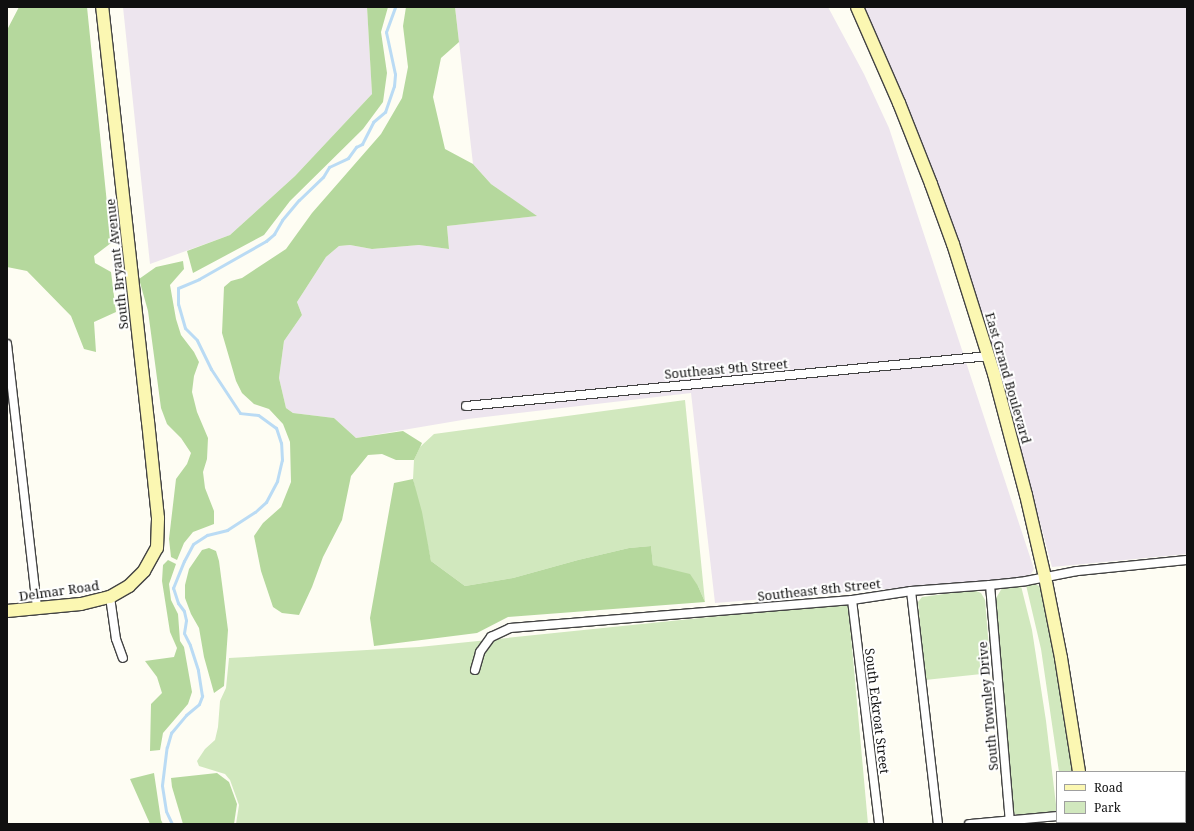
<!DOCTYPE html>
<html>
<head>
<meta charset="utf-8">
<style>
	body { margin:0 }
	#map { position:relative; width:1194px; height:831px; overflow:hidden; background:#fefdf3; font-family:"Noto Serif",serif }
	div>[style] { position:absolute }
	.industrial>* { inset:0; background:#ede5ee }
	.green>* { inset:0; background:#d1e8be }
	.forest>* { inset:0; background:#b5d89d }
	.stream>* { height:3px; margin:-1.5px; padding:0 1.5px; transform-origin:1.5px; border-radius:1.5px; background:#badbf4 }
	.roads { filter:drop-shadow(1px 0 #434343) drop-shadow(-1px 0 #434343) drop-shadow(0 1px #434343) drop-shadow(0 -1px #434343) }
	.street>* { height:8px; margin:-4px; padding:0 4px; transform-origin:4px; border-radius:4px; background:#fff }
	.secondary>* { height:12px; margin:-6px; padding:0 6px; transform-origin:6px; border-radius:6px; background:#fbf7b2 }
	span { translate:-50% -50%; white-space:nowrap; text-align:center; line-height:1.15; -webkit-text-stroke:4px #fff; paint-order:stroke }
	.street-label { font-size:13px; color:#101010 }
	.frame { position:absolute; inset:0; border:8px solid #101010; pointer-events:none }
	.legend { position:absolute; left:1056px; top:771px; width:130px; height:52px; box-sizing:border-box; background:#fff; border:1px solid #9f9f9f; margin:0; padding:5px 7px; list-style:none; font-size:12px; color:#101010 }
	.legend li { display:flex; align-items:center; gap:8px; height:20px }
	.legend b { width:20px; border:1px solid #9f9f9f }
</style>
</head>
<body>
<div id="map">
	<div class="industrial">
		<div style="clip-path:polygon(123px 7px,367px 7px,372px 94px,295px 176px,230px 235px,150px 264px)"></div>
		<div style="clip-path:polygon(455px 7px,828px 7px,864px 74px,889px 128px,1034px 569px,1030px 575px,1020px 578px,715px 603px,691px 393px,468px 419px,356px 438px,334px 418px,293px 413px,286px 408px,279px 378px,284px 341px,302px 315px,297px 302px,326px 257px,339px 246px,350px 245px,372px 249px,419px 245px,449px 249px,447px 226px,536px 216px,491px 184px,473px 164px)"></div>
		<div style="clip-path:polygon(864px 7px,1187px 7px,1187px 554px,1052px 567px,999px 368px,952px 222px,916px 127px)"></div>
	</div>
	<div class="green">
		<div style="clip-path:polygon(685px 400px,705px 602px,698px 586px,670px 570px,653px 565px,651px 546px,629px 548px,578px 560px,513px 578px,465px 586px,431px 561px,413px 479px,414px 460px,420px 447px,434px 434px)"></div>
		<div style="clip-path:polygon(1035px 584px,1039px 586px,1041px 591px,1058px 673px,1074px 772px,1059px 772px,1041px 649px,1026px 585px)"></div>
		<div style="clip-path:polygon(1021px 586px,1032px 630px,1046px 721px,1057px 813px,1020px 815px,1015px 814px,1012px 809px,995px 600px,1002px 588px)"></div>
		<div style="clip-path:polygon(974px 590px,981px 593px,985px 600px,991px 673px,925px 680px,918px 602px,922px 597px)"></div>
		<div style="clip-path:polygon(848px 603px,868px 824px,236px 824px,239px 805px,230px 780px,225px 774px,199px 766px,197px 761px,205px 749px,215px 740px,218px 727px,220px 701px,226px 688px,229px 658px,419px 647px)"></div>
	</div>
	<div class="forest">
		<div style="clip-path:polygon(19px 7px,87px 7px,111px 243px,94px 256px,95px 263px,111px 272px,116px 312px,94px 322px,96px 352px,84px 349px,71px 316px,27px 271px,7px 267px,7px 30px)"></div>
		<div style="clip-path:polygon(367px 7px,388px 7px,381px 32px,387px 73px,383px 102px,363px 129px,290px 201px,264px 235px,193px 273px,187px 251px,230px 235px,295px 176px,372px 94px)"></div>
		<div style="clip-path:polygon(406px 7px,455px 7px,459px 42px,441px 58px,433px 97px,445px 149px,473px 164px,491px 184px,537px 216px,447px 226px,449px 249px,419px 245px,372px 249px,350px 245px,339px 246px,326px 257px,297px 302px,302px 315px,284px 341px,279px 378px,286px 408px,293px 413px,334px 418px,356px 438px,403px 431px,422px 443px,414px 460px,396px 460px,382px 454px,368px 455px,351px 476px,342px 520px,323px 557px,312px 587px,299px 615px,282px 613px,273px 607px,261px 571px,254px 536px,263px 523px,281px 507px,291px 482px,290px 442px,283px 424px,269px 409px,254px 404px,242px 393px,236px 381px,222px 333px,224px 287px,231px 281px,242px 278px,286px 249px,312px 213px,381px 134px,402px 98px,408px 67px,403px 26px)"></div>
		<div style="clip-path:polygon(183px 261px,184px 269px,170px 285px,176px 319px,181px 335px,194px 352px,199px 362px,194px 376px,192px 392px,197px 412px,208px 438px,207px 459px,203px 472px,205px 488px,214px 511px,214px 524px,193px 532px,184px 543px,177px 560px,171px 557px,169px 539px,176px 479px,187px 464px,191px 453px,181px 438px,167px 424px,161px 408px,148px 311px,139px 279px,156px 267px)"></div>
		<div style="clip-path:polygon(413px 479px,422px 512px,431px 561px,465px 586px,513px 578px,578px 560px,629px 548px,651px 546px,653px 565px,690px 574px,698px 586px,705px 602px,508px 617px,477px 633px,374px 646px,370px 618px,394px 483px)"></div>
		<div style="clip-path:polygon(209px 548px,216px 551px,219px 561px,228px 630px,224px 686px,214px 693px,204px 657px,199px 628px,191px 614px,185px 598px,185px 585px,189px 569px,202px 550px)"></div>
		<div style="clip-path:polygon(168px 560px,176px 564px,169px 584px,171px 600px,178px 614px,180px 641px,184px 647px,192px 692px,188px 704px,163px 733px,160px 750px,150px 751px,151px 704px,162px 693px,157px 677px,145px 661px,174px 657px,177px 648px,170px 632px,162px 581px,163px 565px)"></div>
		<div style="clip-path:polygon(154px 773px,161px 820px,163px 824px,150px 824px,130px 779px)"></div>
		<div style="clip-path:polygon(217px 773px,229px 782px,237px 804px,234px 824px,183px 824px,172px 787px,171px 778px)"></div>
	</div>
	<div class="stream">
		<div style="left:172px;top:824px;width:14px;rotate:-115deg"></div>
		<div style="left:166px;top:811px;width:26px;rotate:-99deg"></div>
		<div style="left:162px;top:785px;width:38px;rotate:-83deg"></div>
		<div style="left:167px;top:747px;width:15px;rotate:-74deg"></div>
		<div style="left:171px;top:733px;width:23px;rotate:-50deg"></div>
		<div style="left:186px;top:715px;width:17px;rotate:-40deg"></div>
		<div style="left:199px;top:704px;width:9px;rotate:-69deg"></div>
		<div style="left:202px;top:696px;width:26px;rotate:-99deg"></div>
		<div style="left:198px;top:670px;width:26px;rotate:-108deg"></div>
		<div style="left:190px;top:645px;width:13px;rotate:-117deg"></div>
		<div style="left:184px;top:633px;width:13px;rotate:-81deg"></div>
		<div style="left:186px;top:620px;width:9px;rotate:-103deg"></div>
		<div style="left:184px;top:611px;width:10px;rotate:-127deg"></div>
		<div style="left:178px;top:603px;width:16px;rotate:-108deg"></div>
		<div style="left:173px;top:588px;width:29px;rotate:-68deg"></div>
		<div style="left:184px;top:561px;width:19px;rotate:-62deg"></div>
		<div style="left:193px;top:544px;width:17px;rotate:-33deg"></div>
		<div style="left:207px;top:535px;width:21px;rotate:-14deg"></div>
		<div style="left:227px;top:530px;width:33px;rotate:-33deg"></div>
		<div style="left:255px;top:512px;width:15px;rotate:-42deg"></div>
		<div style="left:266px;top:502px;width:24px;rotate:-62deg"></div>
		<div style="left:277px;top:481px;width:22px;rotate:-77deg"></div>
		<div style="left:282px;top:460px;width:17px;rotate:-93deg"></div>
		<div style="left:281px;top:443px;width:16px;rotate:-108deg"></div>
		<div style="left:276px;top:428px;width:22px;rotate:-144deg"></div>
		<div style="left:258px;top:415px;width:18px;rotate:-174deg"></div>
		<div style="left:240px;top:413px;width:53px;rotate:-123.4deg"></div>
		<div style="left:211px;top:369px;width:32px;rotate:-116deg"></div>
		<div style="left:197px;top:340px;width:17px;rotate:-135deg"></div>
		<div style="left:185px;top:328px;width:25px;rotate:-106deg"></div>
		<div style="left:178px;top:304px;width:16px;rotate:-90deg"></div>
		<div style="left:178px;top:288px;width:23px;rotate:-23deg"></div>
		<div style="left:199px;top:279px;width:77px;rotate:-29.6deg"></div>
		<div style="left:266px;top:241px;width:11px;rotate:-41deg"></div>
		<div style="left:274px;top:234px;width:16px;rotate:-60deg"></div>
		<div style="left:282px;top:220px;width:26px;rotate:-50deg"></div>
		<div style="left:299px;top:200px;width:33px;rotate:-44deg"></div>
		<div style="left:323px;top:177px;width:12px;rotate:-59deg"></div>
		<div style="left:329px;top:167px;width:21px;rotate:-25deg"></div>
		<div style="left:348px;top:158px;width:14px;rotate:-54deg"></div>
		<div style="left:356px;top:147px;width:7px;rotate:-27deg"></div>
		<div style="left:362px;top:144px;width:25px;rotate:-63deg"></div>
		<div style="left:373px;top:122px;width:16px;rotate:-40deg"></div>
		<div style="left:385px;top:112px;width:28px;rotate:-71deg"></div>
		<div style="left:394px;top:86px;width:12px;rotate:-85deg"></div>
		<div style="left:395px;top:74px;width:43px;rotate:-102.1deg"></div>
		<div style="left:386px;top:32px;width:27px;rotate:-70deg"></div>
	</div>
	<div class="roads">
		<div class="street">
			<div style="left:7px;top:344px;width:266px;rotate:83.5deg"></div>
			<div style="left:466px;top:406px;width:525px;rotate:-5.46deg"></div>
			<div style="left:990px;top:585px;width:240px;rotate:85.2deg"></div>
			<div style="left:911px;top:591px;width:235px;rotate:83.4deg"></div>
			<div style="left:110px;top:597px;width:42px;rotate:81.9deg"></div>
			<div style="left:116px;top:639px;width:20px;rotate:70deg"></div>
			<div style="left:852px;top:600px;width:226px;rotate:83.1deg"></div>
			<div style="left:475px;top:670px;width:19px;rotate:-74deg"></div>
			<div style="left:480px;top:652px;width:19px;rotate:-54deg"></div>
			<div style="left:491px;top:637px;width:21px;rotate:-25deg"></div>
			<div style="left:510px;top:628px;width:343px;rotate:-4.7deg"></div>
			<div style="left:852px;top:600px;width:60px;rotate:-8.7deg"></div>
			<div style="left:911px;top:591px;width:79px;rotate:-4.3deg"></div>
			<div style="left:990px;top:585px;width:36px;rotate:-6deg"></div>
			<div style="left:1026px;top:581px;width:52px;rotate:-11.1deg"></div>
			<div style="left:1077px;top:571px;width:111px;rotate:-5.7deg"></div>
			<div style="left:969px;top:824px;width:88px;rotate:-5.2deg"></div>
		</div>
		<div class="secondary">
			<div style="left:857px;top:7px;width:105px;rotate:66.4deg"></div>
			<div style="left:899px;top:103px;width:87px;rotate:68.4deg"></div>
			<div style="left:931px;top:184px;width:64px;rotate:69.9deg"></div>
			<div style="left:953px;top:244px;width:136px;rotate:72.5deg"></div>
			<div style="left:994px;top:374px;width:125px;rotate:75.2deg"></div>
			<div style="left:1026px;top:495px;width:84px;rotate:77deg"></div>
			<div style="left:1045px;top:577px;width:83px;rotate:78.8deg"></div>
			<div style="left:1061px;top:658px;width:115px;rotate:81deg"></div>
			<div style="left:7px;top:611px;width:74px;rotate:-5.4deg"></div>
			<div style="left:81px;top:604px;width:30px;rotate:-14deg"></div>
			<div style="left:110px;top:597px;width:22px;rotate:-30deg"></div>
			<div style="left:129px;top:586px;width:21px;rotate:-45deg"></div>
			<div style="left:144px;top:571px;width:26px;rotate:-61deg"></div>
			<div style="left:157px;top:548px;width:30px;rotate:-88deg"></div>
			<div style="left:158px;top:518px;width:97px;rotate:-95.9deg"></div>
			<div style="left:148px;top:422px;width:418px;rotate:-96.3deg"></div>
			<div style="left:1085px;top:822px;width:2px;rotate:90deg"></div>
		</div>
	</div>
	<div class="street-label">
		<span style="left:117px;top:264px;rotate:-96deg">South Bryant Avenue</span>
		<span style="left:726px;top:369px;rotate:-5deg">Southeast 9th Street</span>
		<span style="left:1008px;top:378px;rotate:74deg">East Grand Boulevard</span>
		<span style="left:819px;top:590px;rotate:-6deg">Southeast 8th Street</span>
		<span style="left:59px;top:591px;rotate:-8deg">Delmar Road</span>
		<span style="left:988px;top:706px;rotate:-95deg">South Townley Drive</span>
		<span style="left:877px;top:711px;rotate:83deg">South Eckroat Street</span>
	</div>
	<div class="frame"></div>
	<ul class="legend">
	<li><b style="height:5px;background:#fbf7b2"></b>Road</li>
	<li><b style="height:11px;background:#d1e8be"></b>Park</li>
	</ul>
</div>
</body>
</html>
